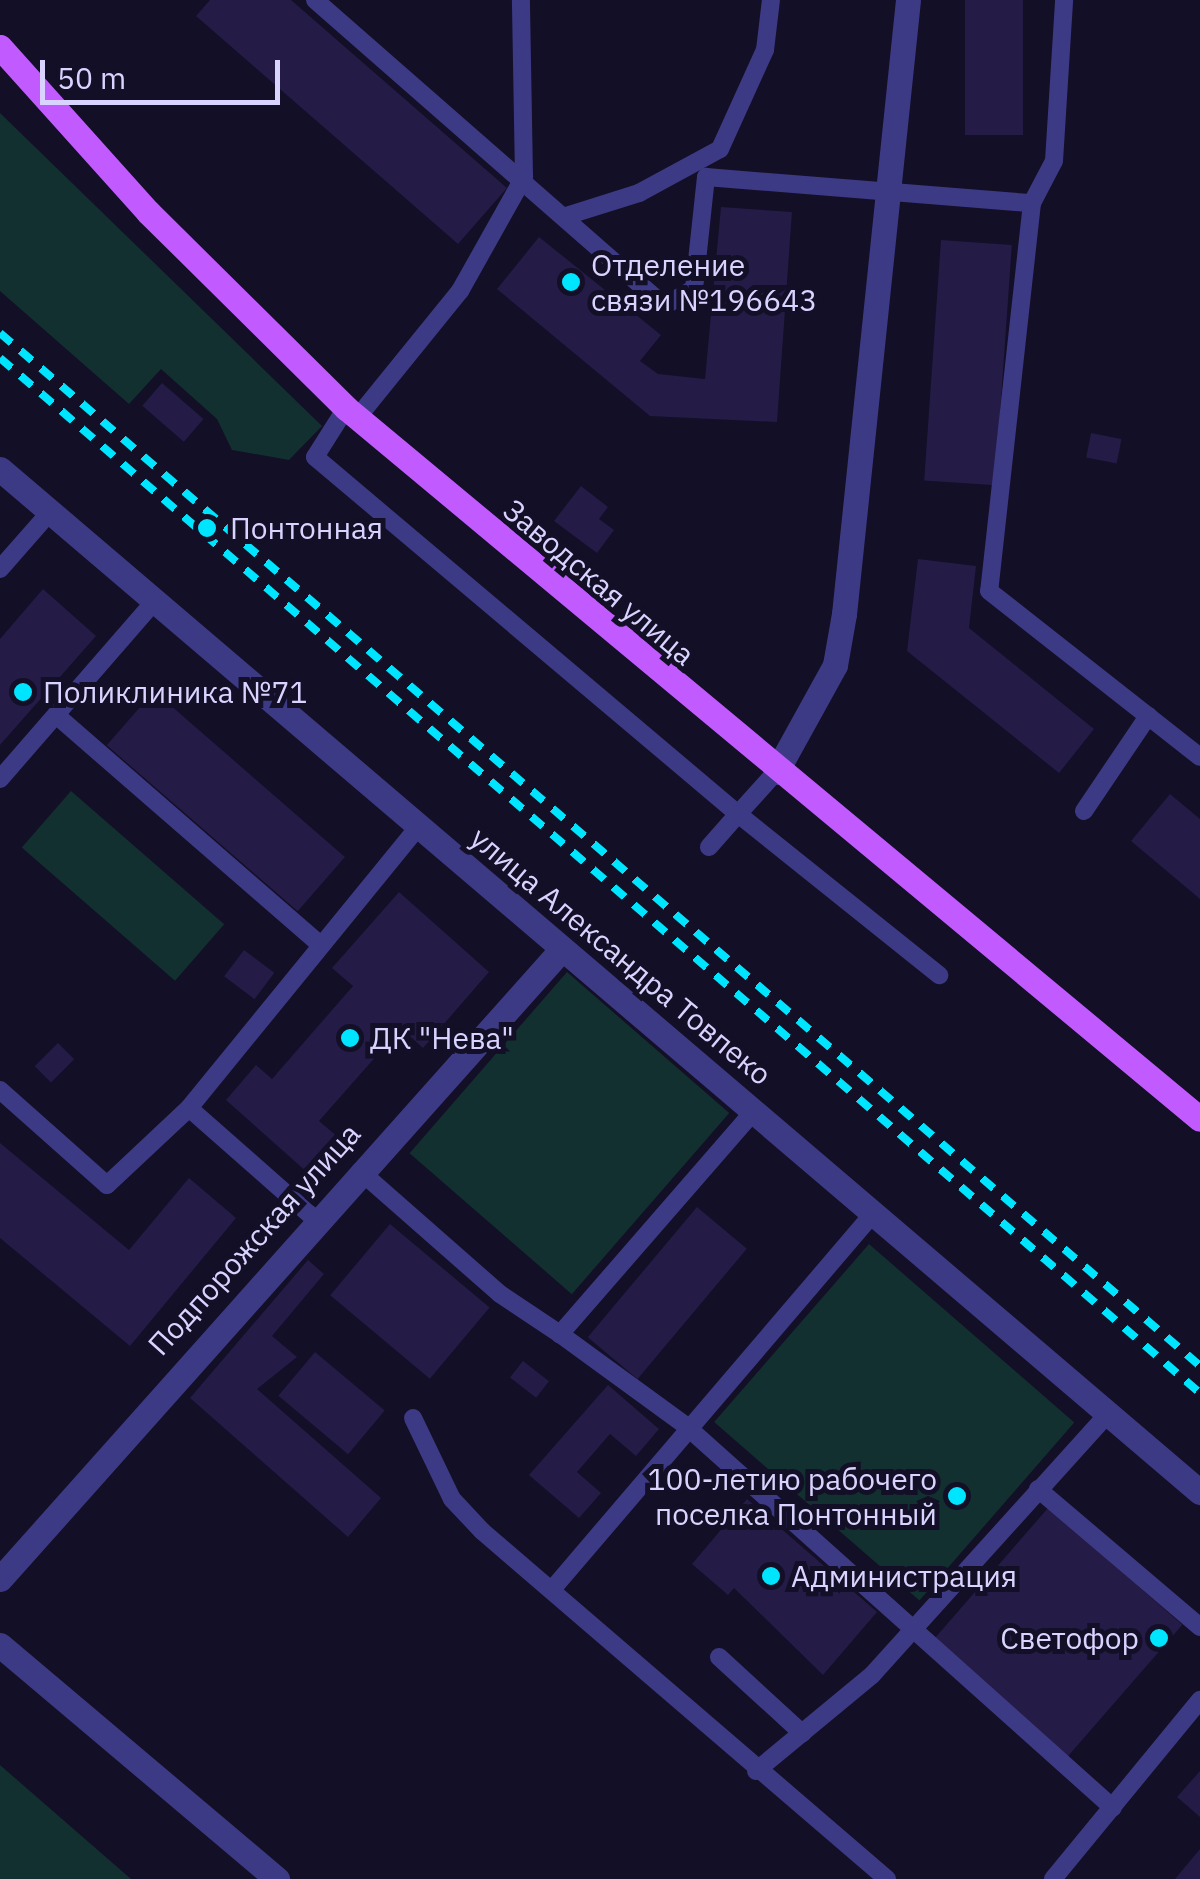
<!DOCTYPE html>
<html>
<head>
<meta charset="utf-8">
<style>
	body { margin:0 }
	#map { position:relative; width:1200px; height:1879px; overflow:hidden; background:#130f26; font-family:"IBM Plex Sans",sans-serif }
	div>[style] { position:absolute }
	.green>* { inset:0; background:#12302f; transform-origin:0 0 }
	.building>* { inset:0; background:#241b47; transform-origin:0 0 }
	.service>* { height:18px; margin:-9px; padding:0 9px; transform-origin:9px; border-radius:9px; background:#3d3a85 }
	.minor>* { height:25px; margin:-12.5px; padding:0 12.5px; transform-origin:12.5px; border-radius:12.5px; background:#3d3a85 }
	.tertiary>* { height:25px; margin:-12.5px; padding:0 12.5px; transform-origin:12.5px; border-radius:12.5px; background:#3d3a85 }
	.primary>* { height:25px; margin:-12.5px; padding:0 12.5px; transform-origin:12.5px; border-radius:12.5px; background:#c25bff }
	.rail>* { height:8px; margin-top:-4px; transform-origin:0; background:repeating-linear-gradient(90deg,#00e5ff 0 15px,transparent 0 27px) }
	.dots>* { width:28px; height:28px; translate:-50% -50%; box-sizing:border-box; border:5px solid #130f26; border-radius:50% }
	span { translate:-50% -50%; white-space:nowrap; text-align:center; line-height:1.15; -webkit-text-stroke:10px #130f26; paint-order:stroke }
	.poi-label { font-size:30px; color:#d9d4ff }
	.left { translate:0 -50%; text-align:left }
	.right { translate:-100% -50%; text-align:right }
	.street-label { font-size:30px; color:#d9d4ff }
	.scale { position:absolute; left:40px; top:60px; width:240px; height:45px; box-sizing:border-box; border:5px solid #d9d4ff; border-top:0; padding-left:12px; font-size:30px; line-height:35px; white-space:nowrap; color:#d9d4ff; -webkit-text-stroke:8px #130f26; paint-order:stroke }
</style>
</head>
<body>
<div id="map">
	<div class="green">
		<div style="clip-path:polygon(0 113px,322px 426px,289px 460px,232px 450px,217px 419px,161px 369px,129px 404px,0 291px)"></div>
		<div style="left:71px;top:791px;width:203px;height:75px;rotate:41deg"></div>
		<div style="left:567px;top:972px;width:215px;height:240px;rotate:41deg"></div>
		<div style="left:869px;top:1244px;width:272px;height:236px;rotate:41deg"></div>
		<div style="clip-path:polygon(0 1765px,131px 1879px,0 1879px)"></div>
	</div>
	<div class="building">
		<div style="clip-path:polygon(210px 0,291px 0,507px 188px,458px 244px,196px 16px)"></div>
		<div style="left:965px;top:0;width:58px;height:135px"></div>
		<div style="clip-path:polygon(721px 207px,792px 212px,777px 422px,650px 416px,497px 289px,539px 237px,661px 335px,640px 361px,658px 374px,705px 379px)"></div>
		<div style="left:941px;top:240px;width:71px;height:241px;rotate:4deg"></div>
		<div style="left:162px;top:383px;width:55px;height:30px;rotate:41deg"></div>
		<div style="left:1091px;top:433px;width:31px;height:25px;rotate:11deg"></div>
		<div style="clip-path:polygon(581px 486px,608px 507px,599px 519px,614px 530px,597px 553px,554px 521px)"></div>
		<div style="clip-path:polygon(918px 559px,976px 566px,969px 628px,1094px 729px,1059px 773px,907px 651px)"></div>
		<div style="clip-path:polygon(43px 589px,96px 636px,0 745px,0 639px)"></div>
		<div style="left:154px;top:691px;width:253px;height:72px;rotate:41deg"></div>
		<div style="clip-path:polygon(1170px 794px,1200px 819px,1200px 899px,1131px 841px)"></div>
		<div style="clip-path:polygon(399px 892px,489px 972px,423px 1048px,401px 1028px,319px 1121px,339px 1138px,308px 1173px,226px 1100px,256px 1065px,272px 1079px,353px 986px,332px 968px)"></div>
		<div style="left:244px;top:950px;width:38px;height:33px;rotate:37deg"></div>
		<div style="left:58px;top:1043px;width:23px;height:33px;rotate:45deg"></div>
		<div style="clip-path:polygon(0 1143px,129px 1250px,189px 1178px,236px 1218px,130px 1346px,0 1238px)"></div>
		<div style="left:697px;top:1207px;width:65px;height:170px;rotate:40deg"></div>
		<div style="left:390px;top:1224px;width:130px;height:93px;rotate:40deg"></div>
		<div style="clip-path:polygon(308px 1260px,324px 1274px,272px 1336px,297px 1357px,257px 1389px,381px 1498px,348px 1537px,190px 1398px)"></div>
		<div style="left:315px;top:1352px;width:91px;height:57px;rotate:40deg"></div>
		<div style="left:523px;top:1361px;width:33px;height:21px;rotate:38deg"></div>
		<div style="clip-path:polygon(608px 1385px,659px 1429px,636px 1456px,610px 1434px,577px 1472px,601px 1493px,579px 1518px,529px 1475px)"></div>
		<div style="clip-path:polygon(747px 1499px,877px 1612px,823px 1675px,734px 1588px,728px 1595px,692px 1564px)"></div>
		<div style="left:1048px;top:1508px;width:178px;height:177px;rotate:41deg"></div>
		<div style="clip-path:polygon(1200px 1771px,1200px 1817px,1177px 1797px)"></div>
		<div style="clip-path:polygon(1200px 1849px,1200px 1879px,1175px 1879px)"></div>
	</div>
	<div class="service">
		<div style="left:315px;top:0;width:464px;rotate:41.2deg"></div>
		<div style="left:664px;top:306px;width:34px;rotate:-30deg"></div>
		<div style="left:694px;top:289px;width:113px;rotate:-83.9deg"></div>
		<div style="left:706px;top:177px;width:327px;rotate:4.6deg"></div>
		<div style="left:1032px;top:203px;width:390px;rotate:96.3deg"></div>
		<div style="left:989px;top:591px;width:268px;rotate:38.2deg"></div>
		<div style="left:1032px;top:203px;width:47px;rotate:-62.4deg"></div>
		<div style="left:1054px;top:161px;width:161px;rotate:-86.4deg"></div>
		<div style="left:566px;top:216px;width:77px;rotate:-17.5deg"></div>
		<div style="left:639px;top:193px;width:92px;rotate:-28.5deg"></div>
		<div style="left:720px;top:149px;width:109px;rotate:-65.6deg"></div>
		<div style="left:765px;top:50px;width:50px;rotate:-83.2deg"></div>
		<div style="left:346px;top:408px;width:58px;rotate:122.3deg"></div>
		<div style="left:315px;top:457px;width:554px;rotate:40.16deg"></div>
		<div style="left:738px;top:814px;width:44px;rotate:131.3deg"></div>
		<div style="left:357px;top:418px;width:164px;rotate:-51deg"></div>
		<div style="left:460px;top:291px;width:131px;rotate:-60.7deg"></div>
		<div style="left:524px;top:177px;width:177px;rotate:-91deg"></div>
		<div style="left:0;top:569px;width:76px;rotate:-48.7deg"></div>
		<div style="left:56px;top:715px;width:351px;rotate:41deg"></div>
		<div style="left:776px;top:772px;width:57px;rotate:132.1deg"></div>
		<div style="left:738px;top:814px;width:258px;rotate:38.7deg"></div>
		<div style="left:0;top:779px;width:236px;rotate:-49deg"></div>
		<div style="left:1084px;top:811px;width:115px;rotate:-56deg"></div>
		<div style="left:0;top:1090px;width:143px;rotate:41.6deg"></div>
		<div style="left:107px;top:1185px;width:112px;rotate:-43.2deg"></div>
		<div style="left:754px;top:1111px;width:296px;rotate:131deg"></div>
		<div style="left:560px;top:1334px;width:155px;rotate:36.1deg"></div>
		<div style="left:685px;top:1425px;width:574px;rotate:41.82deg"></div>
		<div style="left:360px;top:1171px;width:186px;rotate:41.3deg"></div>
		<div style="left:500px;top:1294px;width:72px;rotate:33.7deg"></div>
		<div style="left:316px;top:1220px;width:169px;rotate:-138.6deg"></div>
		<div style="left:189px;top:1108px;width:364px;rotate:-50.8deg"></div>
		<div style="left:413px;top:1418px;width:90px;rotate:64.3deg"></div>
		<div style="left:452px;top:1499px;width:44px;rotate:46.8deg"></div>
		<div style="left:482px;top:1531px;width:534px;rotate:40.67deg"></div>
		<div style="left:1038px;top:1489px;width:213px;rotate:40.4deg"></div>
		<div style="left:555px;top:1586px;width:491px;rotate:-49.5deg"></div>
		<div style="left:719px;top:1657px;width:113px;rotate:42.5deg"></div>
		<div style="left:756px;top:1771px;width:151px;rotate:-39.6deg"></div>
		<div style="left:872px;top:1675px;width:352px;rotate:-47.9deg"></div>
		<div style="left:1053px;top:1879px;width:232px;rotate:-50.6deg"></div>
	</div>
	<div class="minor">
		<div style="left:0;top:469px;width:1577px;rotate:40.45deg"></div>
		<div style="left:776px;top:772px;width:122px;rotate:-61.1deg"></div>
		<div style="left:835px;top:665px;width:52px;rotate:-80deg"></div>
		<div style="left:844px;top:614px;width:617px;rotate:-84.05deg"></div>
		<div style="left:0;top:1579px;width:844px;rotate:-48.27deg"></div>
	</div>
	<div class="tertiary">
		<div style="left:0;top:1645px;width:363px;rotate:40.2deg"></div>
	</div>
	<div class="primary">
		<div style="left:0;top:47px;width:222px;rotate:48.1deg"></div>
		<div style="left:148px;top:212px;width:279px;rotate:44.7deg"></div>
		<div style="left:346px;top:408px;width:1111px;rotate:39.78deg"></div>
	</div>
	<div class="rail">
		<div style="left:0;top:333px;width:1583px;rotate:40.72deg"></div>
		<div style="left:0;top:358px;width:1585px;rotate:40.78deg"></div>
	</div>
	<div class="dots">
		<div style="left:571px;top:282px;background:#00e5ff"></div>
		<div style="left:207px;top:528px;background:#00e5ff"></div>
		<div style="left:23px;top:692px;background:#00e5ff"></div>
		<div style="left:350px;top:1038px;background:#00e5ff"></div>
		<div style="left:957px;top:1496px;background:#00e5ff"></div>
		<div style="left:771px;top:1576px;background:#00e5ff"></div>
		<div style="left:1159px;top:1638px;background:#00e5ff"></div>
	</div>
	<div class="poi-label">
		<span class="left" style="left:591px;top:282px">Отделение<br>связи №196643</span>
		<span class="left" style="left:230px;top:528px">Понтонная</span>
		<span class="left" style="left:43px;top:692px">Поликлиника №71</span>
		<span class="left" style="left:370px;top:1038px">ДК "Нева"</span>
		<span class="right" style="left:937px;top:1496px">100-летию рабочего<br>поселка Понтонный</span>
		<span class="left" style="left:791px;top:1576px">Администрация</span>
		<span class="right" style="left:1139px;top:1638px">Светофор</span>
	</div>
	<div class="street-label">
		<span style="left:599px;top:582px;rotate:40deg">Заводская улица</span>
		<span style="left:621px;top:956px;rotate:40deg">улица Александра Товпеко</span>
		<span style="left:254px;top:1239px;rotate:-48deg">Подпорожская улица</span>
	</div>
	<div class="scale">50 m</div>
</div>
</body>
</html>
